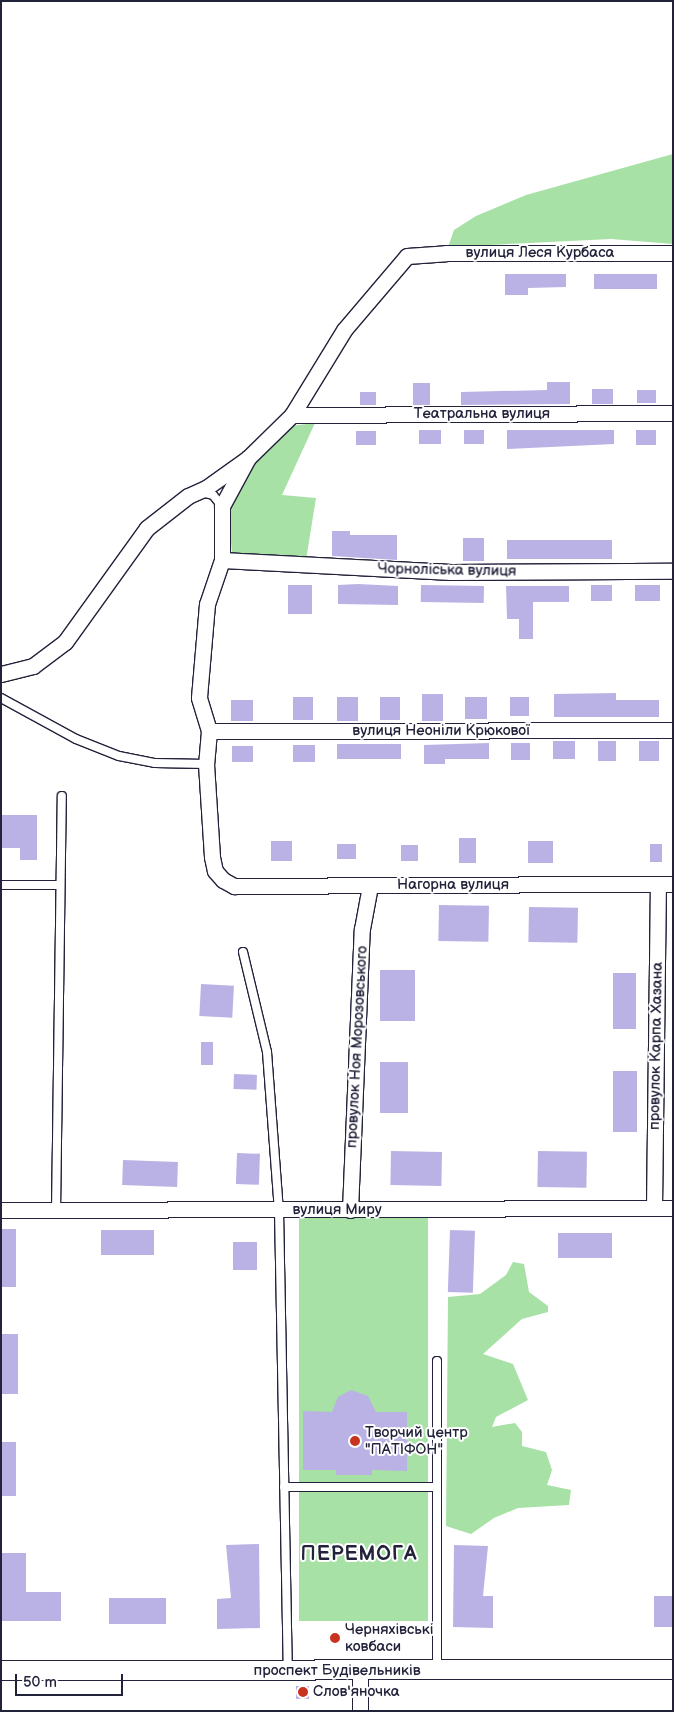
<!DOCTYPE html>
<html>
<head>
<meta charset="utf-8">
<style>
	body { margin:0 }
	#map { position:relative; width:674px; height:1712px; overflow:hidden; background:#fff; font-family:"Balsamiq Sans",sans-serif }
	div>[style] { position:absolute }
	.green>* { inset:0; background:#a7e1a6; transform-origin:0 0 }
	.building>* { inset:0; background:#bab2e4; transform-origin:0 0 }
	.roads { filter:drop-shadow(1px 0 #22223b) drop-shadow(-1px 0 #22223b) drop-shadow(0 1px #22223b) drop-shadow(0 -1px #22223b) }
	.service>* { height:8px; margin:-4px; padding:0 4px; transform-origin:4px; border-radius:4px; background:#fff }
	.minor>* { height:15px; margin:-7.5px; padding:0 7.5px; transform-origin:7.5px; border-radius:7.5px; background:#fff }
	.tertiary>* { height:19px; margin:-9.5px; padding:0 9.5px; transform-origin:9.5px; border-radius:9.5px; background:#fff }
	.dots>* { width:14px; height:14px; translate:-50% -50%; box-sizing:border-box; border:2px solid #fff; border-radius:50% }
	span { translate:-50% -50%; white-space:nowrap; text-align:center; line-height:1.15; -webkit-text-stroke:4px #fff; paint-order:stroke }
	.street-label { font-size:15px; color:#22223b }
	.poi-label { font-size:15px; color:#22223b }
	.left { translate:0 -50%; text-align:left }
	.district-label { font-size:20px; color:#22223b; font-weight:700; letter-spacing:1px }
	.frame { position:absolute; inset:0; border:2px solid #22223b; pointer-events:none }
	.scale { position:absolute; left:15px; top:1674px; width:108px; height:22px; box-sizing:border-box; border:2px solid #22223b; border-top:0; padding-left:6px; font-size:15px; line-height:18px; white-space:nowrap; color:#22223b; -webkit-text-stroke:4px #fff; paint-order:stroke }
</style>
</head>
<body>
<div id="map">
	<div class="green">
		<div style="clip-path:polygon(673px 154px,673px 244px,611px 239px,448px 247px,454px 230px,476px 216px,526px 195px)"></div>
		<div style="clip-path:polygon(315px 423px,282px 495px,316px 498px,306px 560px,232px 554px,228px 506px,254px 464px,290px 426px)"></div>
		<div style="left:299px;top:1218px;width:129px;height:403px"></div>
		<div style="clip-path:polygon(513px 1262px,524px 1264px,529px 1292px,548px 1306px,548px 1312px,522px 1319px,483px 1354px,513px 1364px,528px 1400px,496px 1417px,492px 1427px,515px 1423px,522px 1432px,522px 1446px,546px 1452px,552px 1470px,547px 1485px,571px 1490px,569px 1505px,518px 1508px,494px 1518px,471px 1534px,446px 1526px,448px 1297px,480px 1294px,506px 1275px)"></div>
	</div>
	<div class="building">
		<div style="clip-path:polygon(505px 274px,566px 274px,566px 287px,528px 288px,528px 295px,505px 295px)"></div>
		<div style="left:594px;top:274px;width:63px;height:15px"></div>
		<div style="clip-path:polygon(547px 382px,570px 382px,570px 404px,461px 405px,461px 392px,547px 390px)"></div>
		<div style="left:413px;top:383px;width:17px;height:22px"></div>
		<div style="left:592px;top:389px;width:21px;height:15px"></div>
		<div style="left:637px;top:390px;width:19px;height:13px"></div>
		<div style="left:360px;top:392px;width:16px;height:13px"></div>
		<div style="left:419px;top:430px;width:22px;height:14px"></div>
		<div style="left:464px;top:430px;width:20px;height:14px"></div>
		<div style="clip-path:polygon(507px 430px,614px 430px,614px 444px,507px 449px)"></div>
		<div style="left:636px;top:430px;width:20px;height:15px"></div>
		<div style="left:376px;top:431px;width:14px;height:20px;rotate:90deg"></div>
		<div style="clip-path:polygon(332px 531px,350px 531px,350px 535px,397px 535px,397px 560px,332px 556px)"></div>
		<div style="left:463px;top:538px;width:21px;height:23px"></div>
		<div style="left:507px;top:540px;width:105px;height:19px"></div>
		<div style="clip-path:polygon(358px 584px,398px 586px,398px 605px,338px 604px,338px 585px)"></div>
		<div style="left:288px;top:585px;width:24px;height:29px"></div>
		<div style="left:421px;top:585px;width:63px;height:17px;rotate:1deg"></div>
		<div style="left:591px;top:585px;width:21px;height:16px"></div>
		<div style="left:635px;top:585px;width:25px;height:16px"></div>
		<div style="clip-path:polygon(506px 586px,569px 586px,569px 602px,533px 602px,533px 639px,519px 639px,519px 619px,507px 619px)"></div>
		<div style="clip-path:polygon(616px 693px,616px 700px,659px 700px,659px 717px,554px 717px,554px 694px)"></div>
		<div style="left:422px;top:694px;width:21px;height:27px"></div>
		<div style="left:293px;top:697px;width:20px;height:23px"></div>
		<div style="left:337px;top:697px;width:21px;height:24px"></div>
		<div style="left:380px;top:697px;width:20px;height:23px"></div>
		<div style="left:465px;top:697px;width:22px;height:22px"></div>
		<div style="left:510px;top:697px;width:19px;height:19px"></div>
		<div style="left:231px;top:700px;width:22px;height:21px"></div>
		<div style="left:553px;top:741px;width:22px;height:18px"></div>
		<div style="left:616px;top:741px;width:20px;height:18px;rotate:90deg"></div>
		<div style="left:639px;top:741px;width:20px;height:20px"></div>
		<div style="clip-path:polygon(489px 743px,489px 759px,445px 759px,445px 764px,424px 764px,424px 745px)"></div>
		<div style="left:511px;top:743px;width:19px;height:17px"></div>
		<div style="left:337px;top:744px;width:64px;height:15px"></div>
		<div style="left:293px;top:745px;width:22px;height:17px"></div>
		<div style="left:232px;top:746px;width:21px;height:16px"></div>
		<div style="clip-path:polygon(1px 815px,37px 815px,37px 860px,20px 860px,20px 848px,1px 848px)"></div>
		<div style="left:459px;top:838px;width:17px;height:25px"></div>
		<div style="left:271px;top:841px;width:21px;height:20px"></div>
		<div style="left:528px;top:841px;width:25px;height:22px"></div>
		<div style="left:337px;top:844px;width:19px;height:15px"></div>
		<div style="left:662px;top:844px;width:18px;height:12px;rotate:90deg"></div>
		<div style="left:401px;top:845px;width:17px;height:16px"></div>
		<div style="left:439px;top:905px;width:50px;height:36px;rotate:1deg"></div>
		<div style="left:529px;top:907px;width:49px;height:35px;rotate:1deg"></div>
		<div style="left:380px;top:970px;width:35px;height:51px"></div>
		<div style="left:613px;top:973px;width:23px;height:56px"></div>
		<div style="left:201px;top:984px;width:33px;height:32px;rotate:3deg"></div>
		<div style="left:201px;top:1042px;width:12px;height:23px"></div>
		<div style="left:380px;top:1062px;width:28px;height:51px"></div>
		<div style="left:613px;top:1071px;width:24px;height:61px"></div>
		<div style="left:234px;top:1074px;width:23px;height:15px;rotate:2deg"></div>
		<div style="left:391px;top:1151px;width:51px;height:34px;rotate:1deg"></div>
		<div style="left:538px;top:1151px;width:49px;height:36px;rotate:1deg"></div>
		<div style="left:237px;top:1153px;width:23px;height:31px;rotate:2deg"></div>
		<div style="left:123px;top:1160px;width:55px;height:25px;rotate:2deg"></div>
		<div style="left:1px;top:1229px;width:15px;height:58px"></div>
		<div style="left:101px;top:1230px;width:53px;height:25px"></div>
		<div style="left:450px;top:1230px;width:25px;height:62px;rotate:2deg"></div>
		<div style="left:558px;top:1233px;width:54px;height:25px"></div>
		<div style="left:257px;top:1242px;width:28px;height:24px;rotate:90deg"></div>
		<div style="left:1px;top:1334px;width:17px;height:60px"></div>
		<div style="clip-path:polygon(351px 1390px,368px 1396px,376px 1412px,407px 1412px,407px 1471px,372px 1470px,372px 1475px,336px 1475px,336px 1470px,303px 1470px,303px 1411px,332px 1412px,338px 1397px)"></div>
		<div style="left:1px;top:1442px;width:15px;height:54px"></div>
		<div style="clip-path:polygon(259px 1544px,260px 1628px,217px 1629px,217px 1599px,231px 1598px,226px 1545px)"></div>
		<div style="clip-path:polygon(454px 1545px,488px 1546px,483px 1596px,493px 1596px,493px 1628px,453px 1627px)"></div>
		<div style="clip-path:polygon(1px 1553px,26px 1553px,26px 1592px,61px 1592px,61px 1621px,1px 1621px)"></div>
		<div style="left:654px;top:1596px;width:19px;height:31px"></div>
		<div style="left:109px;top:1598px;width:57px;height:26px"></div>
		<div style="left:296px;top:1686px;width:13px;height:13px"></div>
	</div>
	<div class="roads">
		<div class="service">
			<div style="left:201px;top:492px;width:12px;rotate:14deg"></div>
			<div style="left:213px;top:495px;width:14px;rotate:51deg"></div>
			<div style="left:1px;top:698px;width:85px;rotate:28.7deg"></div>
			<div style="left:76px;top:739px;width:46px;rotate:21.6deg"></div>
			<div style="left:119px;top:756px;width:37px;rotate:11deg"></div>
			<div style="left:155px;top:763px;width:51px;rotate:1.1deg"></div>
			<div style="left:1px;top:885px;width:59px"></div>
			<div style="left:243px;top:952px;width:103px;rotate:76.5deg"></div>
			<div style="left:267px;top:1052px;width:158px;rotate:85.7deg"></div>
			<div style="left:279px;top:1210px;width:459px;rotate:88.9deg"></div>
			<div style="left:56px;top:1212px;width:416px;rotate:-89.2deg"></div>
			<div style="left:437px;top:1361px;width:308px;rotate:90deg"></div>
			<div style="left:284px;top:1487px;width:153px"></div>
		</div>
		<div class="minor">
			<div style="left:292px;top:415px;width:381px;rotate:-0.3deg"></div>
			<div style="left:248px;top:458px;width:55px;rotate:118.4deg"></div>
			<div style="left:222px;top:506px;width:54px;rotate:90deg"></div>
			<div style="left:222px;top:560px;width:46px;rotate:108.8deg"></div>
			<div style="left:207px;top:604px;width:94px;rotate:94.9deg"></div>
			<div style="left:199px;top:698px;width:34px;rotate:73deg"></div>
			<div style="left:209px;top:731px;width:33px;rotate:95deg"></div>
			<div style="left:206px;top:764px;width:93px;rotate:86.3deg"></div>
			<div style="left:212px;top:857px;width:14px;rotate:78deg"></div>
			<div style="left:215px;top:871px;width:12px;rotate:48deg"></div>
			<div style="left:223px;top:880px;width:13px;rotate:29deg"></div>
			<div style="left:234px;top:886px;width:439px;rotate:-0.3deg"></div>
			<div style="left:222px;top:560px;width:229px;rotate:3deg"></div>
			<div style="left:451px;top:572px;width:222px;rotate:-0.3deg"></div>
			<div style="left:1px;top:674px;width:33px;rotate:-14deg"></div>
			<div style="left:33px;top:666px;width:40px;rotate:-37deg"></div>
			<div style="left:65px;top:642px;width:140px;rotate:-54.3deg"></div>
			<div style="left:147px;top:528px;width:52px;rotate:-38deg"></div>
			<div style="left:188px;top:496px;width:20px;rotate:-24deg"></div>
			<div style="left:206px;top:488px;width:52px;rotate:-35.5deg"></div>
			<div style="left:248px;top:458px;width:62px;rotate:-44.3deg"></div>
			<div style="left:292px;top:415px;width:100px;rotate:-58.5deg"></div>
			<div style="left:344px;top:330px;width:97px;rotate:-49.6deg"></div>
			<div style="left:407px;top:256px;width:39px;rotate:-4deg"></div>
			<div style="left:446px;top:253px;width:227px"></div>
			<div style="left:209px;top:731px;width:464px;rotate:-0.1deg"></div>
			<div style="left:654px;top:1208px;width:324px;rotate:-89.3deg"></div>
			<div style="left:1px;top:1210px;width:672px;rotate:-0.17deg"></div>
			<div style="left:350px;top:1210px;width:281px;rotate:-87.6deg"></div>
			<div style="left:362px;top:929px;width:44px;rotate:-79.5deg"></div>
			<div style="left:360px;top:1711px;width:40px;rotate:-90deg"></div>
		</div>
		<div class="tertiary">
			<div style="left:1px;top:1670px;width:672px;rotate:-0.09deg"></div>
		</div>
	</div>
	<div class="dots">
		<div style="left:355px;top:1441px;background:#c8321e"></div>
		<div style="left:335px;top:1638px;background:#c8321e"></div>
		<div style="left:303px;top:1692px;background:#c8321e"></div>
	</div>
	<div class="street-label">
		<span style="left:540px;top:253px">вулиця Леся Курбаса</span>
		<span style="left:482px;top:414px">Театральна вулиця</span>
		<span style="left:447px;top:570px;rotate:1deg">Чорноліська вулиця</span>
		<span style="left:441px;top:731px">вулиця Неоніли Крюкової</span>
		<span style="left:453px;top:885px">Нагорна вулиця</span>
		<span style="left:656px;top:1046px;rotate:-89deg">провулок Карпа Хазана</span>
		<span style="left:357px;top:1047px;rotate:-87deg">провулок Ноя Морозовського</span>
		<span style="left:337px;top:1210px">вулиця Миру</span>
		<span style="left:337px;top:1671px">проспект Будівельників</span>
	</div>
	<div class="poi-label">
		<span class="left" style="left:365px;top:1441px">Творчий центр<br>"ПАТІФОН"</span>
		<span class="left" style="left:345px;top:1638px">Черняхівські<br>ковбаси</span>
		<span class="left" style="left:313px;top:1692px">Слов'яночка</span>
	</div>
	<div class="district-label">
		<span style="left:359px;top:1554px">ПЕРЕМОГА</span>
	</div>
	<div class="frame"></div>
	<div class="scale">50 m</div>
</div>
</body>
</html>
